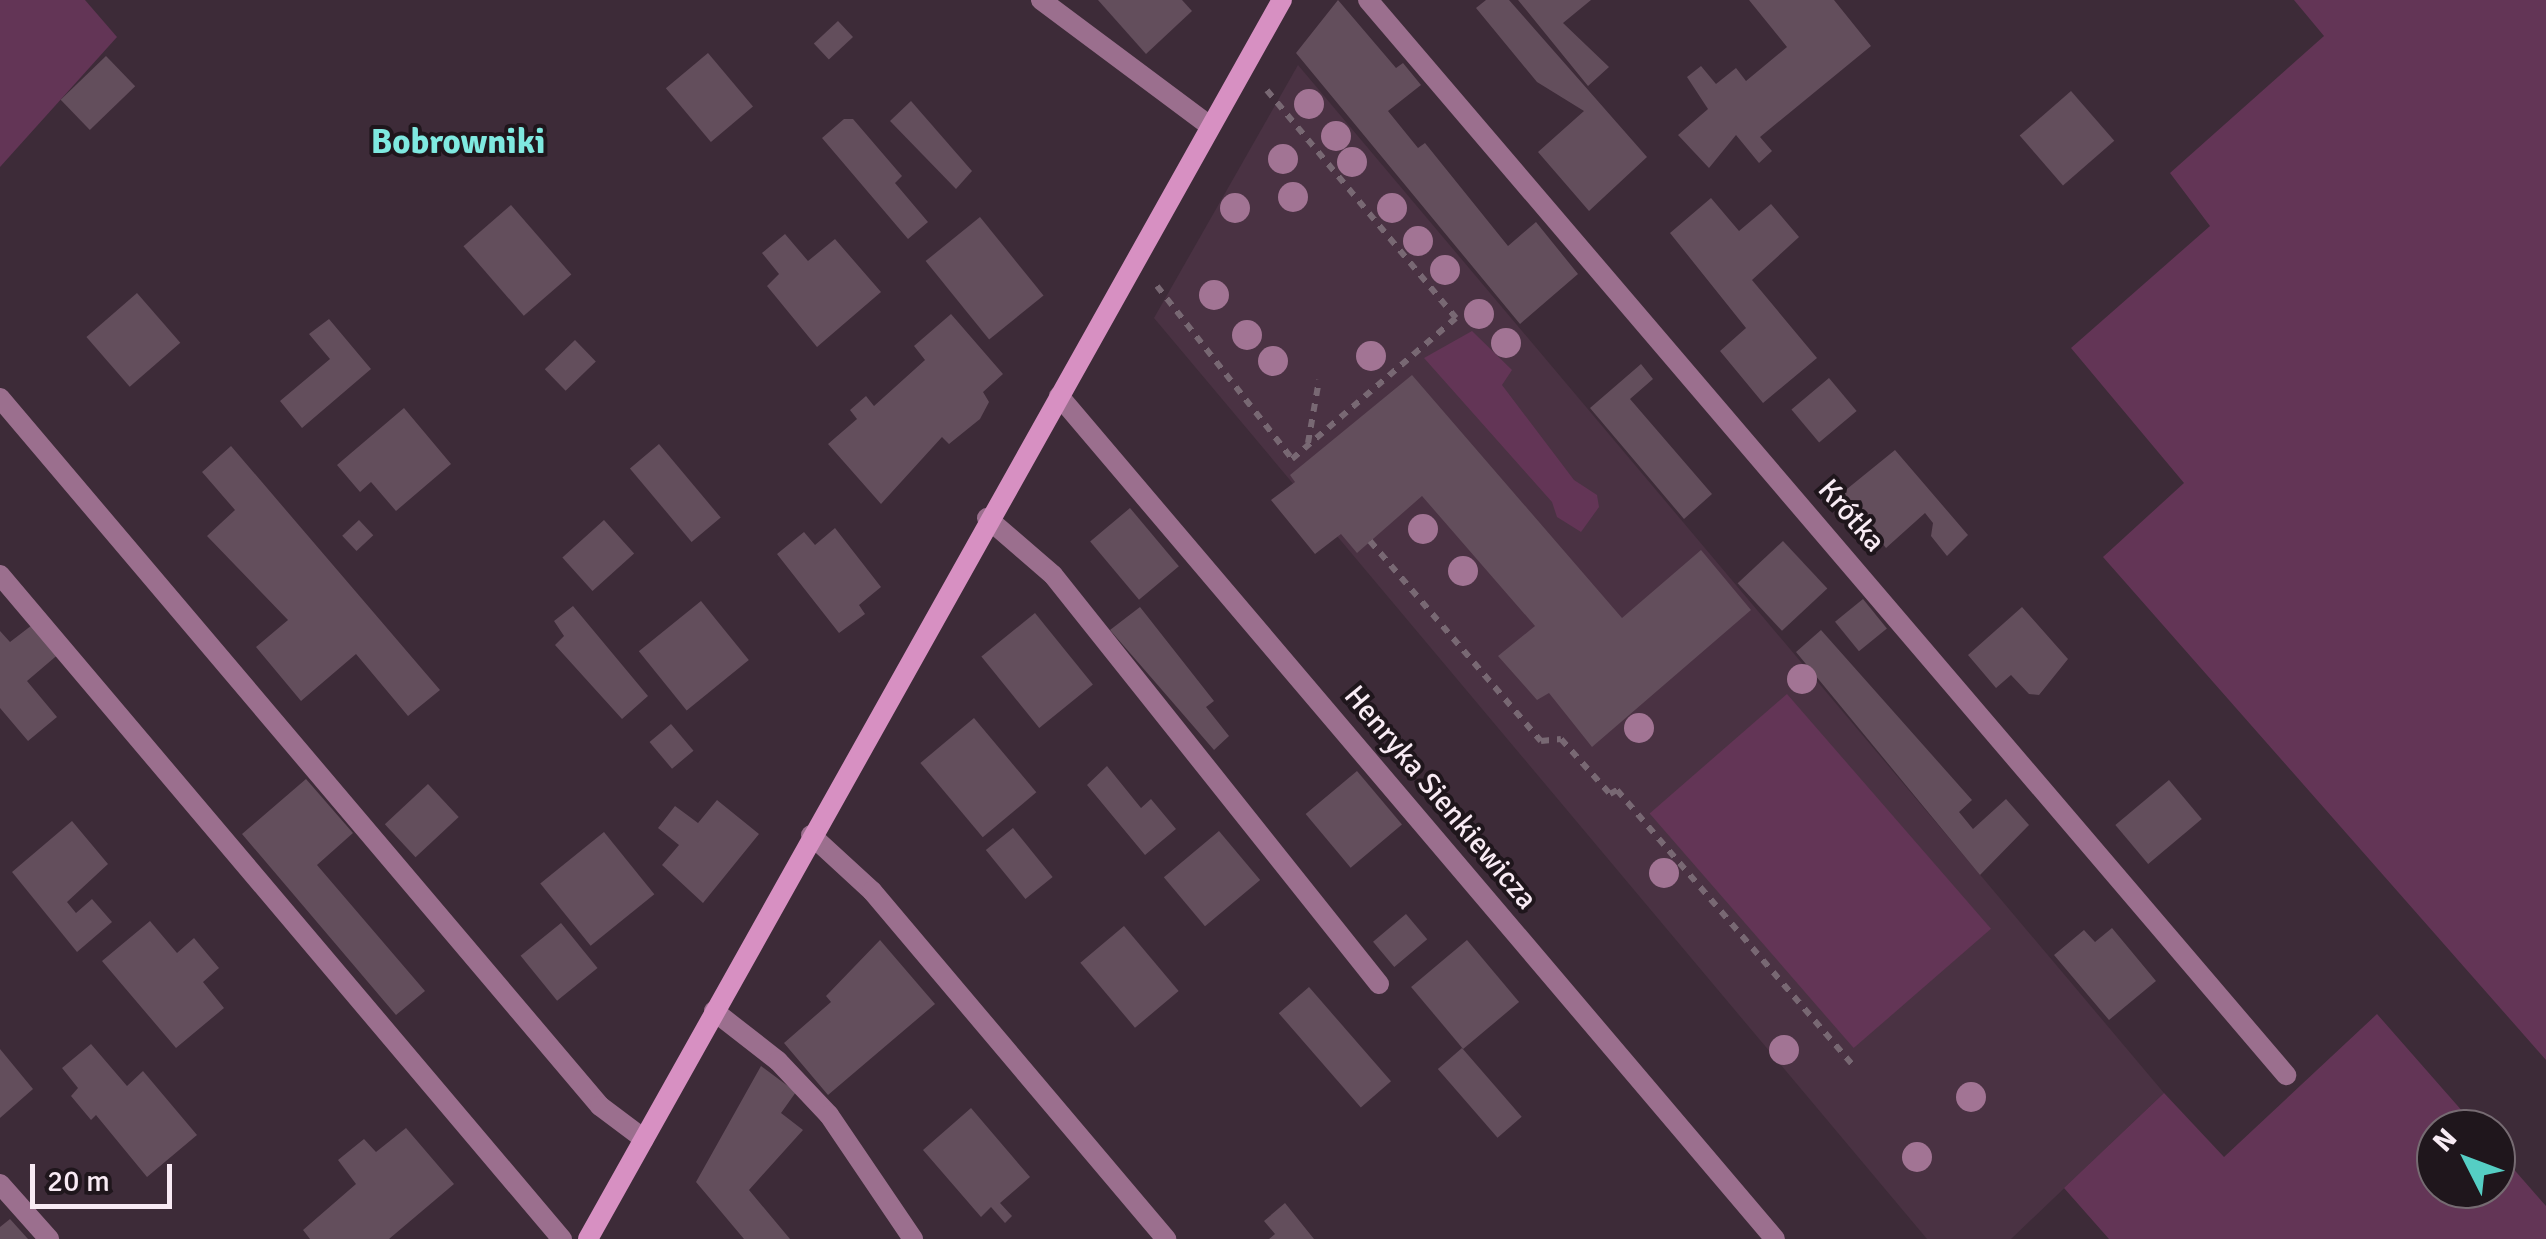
<!DOCTYPE html>
<html>
<head>
<meta charset="utf-8">
<style>
	body { margin:0 }
	#map { position:relative; width:2546px; height:1239px; overflow:hidden; background:#3d2b38; font-family:Signika,sans-serif }
	div>[style] { position:absolute }
	.built>* { inset:0; background:#4a3243 }
	.green>* { inset:0; background:#633556; transform-origin:0 0 }
	.building>* { inset:0; background:#634e5c; transform-origin:0 0 }
	.path>* { height:6px; margin-top:-3px; transform-origin:0; background:repeating-linear-gradient(90deg,#786873 0 8px,transparent 0 16px) }
	.lane>* { height:20px; margin:-10px; padding:0 10px; transform-origin:10px; border-radius:10px; background:#9b6f8e }
	.street>* { height:20px; margin:-10px; padding:0 10px; transform-origin:10px; border-radius:10px; background:#9b6f8e }
	.secondary>* { height:20px; margin:-10px; padding:0 10px; transform-origin:10px; border-radius:10px; background:#d790c2 }
	.trees>* { width:30px; height:30px; margin:-15px; border-radius:50%; background:#a27494 }
	span { translate:-50% -50%; white-space:nowrap; text-align:center; line-height:1.15; -webkit-text-stroke:8px #1f161c; paint-order:stroke }
	.street-label { font-size:30px; color:#f8ebf4 }
	.quarter-label { font-size:35px; color:#7fe9e0; font-weight:700 }
	.north { position:absolute; left:2416px; top:1109px; width:100px; height:100px; box-sizing:border-box; background:#1f161c; border:2px solid #766b72; border-radius:50%; rotate:312deg; font-size:28px; font-weight:700; line-height:40px; text-align:center; color:#f8ebf4 }
	.north::after { content:''; display:block; margin:auto; width:35px; height:45px; background:#55cec4; clip-path:polygon(50% 0,100% 100%,50% 72%,0 100%) }
	.scale { position:absolute; left:30px; top:1164px; width:142px; height:45px; box-sizing:border-box; border:5px solid #f8ebf4; border-top:0; padding-left:12px; font-size:30px; line-height:35px; white-space:nowrap; color:#f8ebf4; -webkit-text-stroke:8px #1f161c; paint-order:stroke }
</style>
</head>
<body>
<div id="map">
	<div class="built">
		<div style="clip-path:polygon(1298px 65px,2164px 1093px,2011px 1239px,1927px 1239px,1154px 318px)"></div>
	</div>
	<div class="green">
		<div style="clip-path:polygon(0 0,85px 0,117px 37px,0 167px)"></div>
		<div style="clip-path:polygon(2294px 0,2546px 0,2546px 1060px,2103px 557px,2184px 483px,2071px 348px,2210px 226px,2170px 173px,2324px 36px)"></div>
		<div style="clip-path:polygon(1472px 331px,1512px 370px,1502px 385px,1574px 480px,1597px 495px,1599px 507px,1581px 532px,1557px 517px,1552px 502px,1424px 358px)"></div>
		<div style="left:1787px;top:694px;width:311px;height:182px;rotate:49deg"></div>
		<div style="clip-path:polygon(2377px 1014px,2478px 1129px,2436px 1129px,2436px 1189px,2496px 1189px,2496px 1149px,2546px 1206px,2546px 1239px,2109px 1239px,2064px 1188px,2164px 1093px,2224px 1157px)"></div>
	</div>
	<div class="building">
		<div style="clip-path:polygon(1098px 0,1182px 0,1192px 11px,1146px 54px)"></div>
		<div style="clip-path:polygon(1338px 0,1396px 68px,1403px 63px,1421px 85px,1388px 111px,1418px 148px,1425px 143px,1508px 246px,1536px 222px,1578px 274px,1520px 324px,1296px 53px)"></div>
		<div style="clip-path:polygon(1486px 0,1509px 0,1647px 157px,1589px 211px,1538px 152px,1584px 111px,1537px 82px,1476px 8px)"></div>
		<div style="clip-path:polygon(1518px 0,1591px 0,1563px 23px,1609px 67px,1588px 86px)"></div>
		<div style="clip-path:polygon(1749px 0,1834px 0,1871px 46px,1760px 137px,1772px 151px,1759px 163px,1736px 135px,1709px 168px,1678px 135px,1708px 109px,1687px 77px,1701px 66px,1716px 84px,1736px 68px,1746px 81px,1787px 47px)"></div>
		<div style="left:838px;top:21px;width:22px;height:33px;rotate:47deg"></div>
		<div style="left:708px;top:53px;width:70px;height:55px;rotate:50deg"></div>
		<div style="left:106px;top:56px;width:42px;height:63px;rotate:46deg"></div>
		<div style="left:2071px;top:91px;width:66px;height:68px;rotate:49deg"></div>
		<div style="clip-path:polygon(911px 101px,972px 171px,956px 189px,890px 121px)"></div>
		<div style="clip-path:polygon(844px 119px,853px 119px,902px 176px,895px 183px,928px 222px,908px 239px,822px 138px)"></div>
		<div style="clip-path:polygon(1711px 198px,1739px 231px,1771px 204px,1799px 237px,1752px 280px,1817px 358px,1763px 403px,1720px 351px,1746px 328px,1670px 233px)"></div>
		<div style="left:511px;top:205px;width:92px;height:63px;rotate:49deg"></div>
		<div style="left:980px;top:217px;width:101px;height:70px;rotate:51deg"></div>
		<div style="clip-path:polygon(785px 234px,808px 261px,835px 239px,881px 292px,817px 347px,767px 286px,779px 274px,762px 253px)"></div>
		<div style="left:137px;top:293px;width:66px;height:67px;rotate:49deg"></div>
		<div style="clip-path:polygon(951px 314px,1003px 374px,983px 392px,989px 402px,980px 419px,949px 444px,942px 437px,881px 504px,828px 444px,857px 419px,850px 410px,866px 396px,874px 406px,925px 360px,914px 346px)"></div>
		<div style="clip-path:polygon(329px 319px,371px 369px,302px 428px,280px 401px,330px 359px,309px 334px)"></div>
		<div style="left:575px;top:340px;width:30px;height:42px;rotate:46deg"></div>
		<div style="clip-path:polygon(1641px 364px,1653px 379px,1630px 399px,1712px 494px,1684px 519px,1590px 408px)"></div>
		<div style="clip-path:polygon(1412px 375px,1622px 618px,1701px 550px,1751px 610px,1592px 747px,1549px 693px,1537px 700px,1498px 656px,1535px 626px,1422px 496px,1357px 553px,1341px 534px,1315px 554px,1271px 500px,1295px 482px,1290px 475px)"></div>
		<div style="left:1829px;top:378px;width:43px;height:49px;rotate:50deg"></div>
		<div style="clip-path:polygon(404px 408px,451px 464px,396px 511px,371px 482px,360px 492px,337px 465px)"></div>
		<div style="left:659px;top:444px;width:96px;height:38px;rotate:50deg"></div>
		<div style="clip-path:polygon(231px 446px,440px 690px,408px 716px,356px 654px,301px 701px,256px 647px,288px 620px,207px 536px,235px 510px,202px 472px)"></div>
		<div style="clip-path:polygon(1895px 450px,1968px 535px,1947px 556px,1931px 536px,1933px 523px,1925px 513px,1886px 548px,1842px 493px)"></div>
		<div style="left:1130px;top:508px;width:76px;height:52px;rotate:50deg"></div>
		<div style="left:359px;top:520px;width:21px;height:23px;rotate:47deg"></div>
		<div style="left:604px;top:520px;width:45px;height:56px;rotate:48deg"></div>
		<div style="clip-path:polygon(835px 528px,881px 587px,859px 605px,865px 614px,839px 633px,777px 554px,804px 532px,815px 545px)"></div>
		<div style="left:1783px;top:541px;width:65px;height:62px;rotate:47deg"></div>
		<div style="left:1863px;top:599px;width:38px;height:36px;rotate:51deg"></div>
		<div style="left:701px;top:601px;width:76px;height:80px;rotate:51deg"></div>
		<div style="clip-path:polygon(573px 606px,648px 696px,622px 719px,555px 645px,564px 636px,554px 621px)"></div>
		<div style="clip-path:polygon(1140px 607px,1214px 701px,1206px 707px,1229px 736px,1214px 750px,1110px 630px)"></div>
		<div style="clip-path:polygon(2022px 607px,2068px 659px,2039px 695px,2029px 694px,2011px 675px,1996px 688px,1968px 655px)"></div>
		<div style="left:1035px;top:613px;width:92px;height:69px;rotate:51deg"></div>
		<div style="clip-path:polygon(36px 622px,61px 652px,27px 681px,57px 717px,28px 741px,0 708px,0 631px,10px 642px)"></div>
		<div style="clip-path:polygon(1821px 630px,1972px 800px,1959px 812px,1973px 829px,2006px 799px,2029px 825px,1980px 875px,1796px 652px)"></div>
		<div style="left:974px;top:718px;width:97px;height:70px;rotate:50deg"></div>
		<div style="left:671px;top:724px;width:35px;height:28px;rotate:50deg"></div>
		<div style="clip-path:polygon(1107px 766px,1141px 808px,1151px 799px,1176px 829px,1145px 855px,1087px 785px)"></div>
		<div style="left:1357px;top:771px;width:70px;height:67px;rotate:50deg"></div>
		<div style="clip-path:polygon(306px 779px,353px 833px,317px 865px,425px 991px,396px 1015px,242px 834px)"></div>
		<div style="left:2169px;top:780px;width:51px;height:70px;rotate:50deg"></div>
		<div style="left:428px;top:784px;width:45px;height:59px;rotate:47deg"></div>
		<div style="clip-path:polygon(717px 800px,759px 834px,703px 903px,662px 865px,679px 845px,658px 828px,675px 806px,698px 823px)"></div>
		<div style="clip-path:polygon(72px 821px,108px 864px,67px 902px,76px 913px,92px 899px,112px 922px,77px 952px,12px 872px)"></div>
		<div style="left:1013px;top:828px;width:63px;height:35px;rotate:51deg"></div>
		<div style="left:1219px;top:831px;width:64px;height:72px;rotate:50deg"></div>
		<div style="left:604px;top:832px;width:80px;height:82px;rotate:51deg"></div>
		<div style="left:1406px;top:914px;width:33px;height:43px;rotate:50deg"></div>
		<div style="clip-path:polygon(150px 921px,177px 953px,194px 938px,219px 968px,203px 982px,224px 1008px,176px 1048px,102px 961px)"></div>
		<div style="left:561px;top:923px;width:58px;height:52px;rotate:51deg"></div>
		<div style="left:1124px;top:926px;width:85px;height:57px;rotate:50deg"></div>
		<div style="clip-path:polygon(2112px 928px,2156px 981px,2109px 1020px,2054px 955px,2084px 930px,2095px 942px)"></div>
		<div style="clip-path:polygon(880px 940px,935px 1004px,828px 1095px,784px 1043px,831px 1002px,826px 996px)"></div>
		<div style="left:1467px;top:940px;width:81px;height:73px;rotate:50deg"></div>
		<div style="left:1309px;top:987px;width:125px;height:40px;rotate:49deg"></div>
		<div style="clip-path:polygon(91px 1044px,127px 1086px,143px 1071px,197px 1135px,147px 1177px,96px 1115px,91px 1120px,71px 1096px,78px 1088px,62px 1068px)"></div>
		<div style="left:1462px;top:1048px;width:91px;height:32px;rotate:49deg"></div>
		<div style="clip-path:polygon(0 1049px,33px 1089px,0 1118px)"></div>
		<div style="clip-path:polygon(761px 1066px,796px 1092px,781px 1113px,803px 1130px,749px 1190px,790px 1239px,744px 1239px,696px 1182px)"></div>
		<div style="clip-path:polygon(971px 1108px,1030px 1177px,1000px 1203px,1012px 1216px,1005px 1223px,991px 1207px,981px 1217px,923px 1150px)"></div>
		<div style="clip-path:polygon(406px 1128px,454px 1184px,389px 1239px,310px 1239px,303px 1230px,356px 1184px,338px 1160px,364px 1139px,376px 1152px)"></div>
		<div style="clip-path:polygon(1285px 1203px,1314px 1239px,1269px 1239px,1275px 1234px,1264px 1221px)"></div>
		<div style="clip-path:polygon(10px 1219px,28px 1239px,0 1239px,0 1227px)"></div>
	</div>
	<div class="path">
		<div style="left:1157px;top:286px;width:219px;rotate:52deg"></div>
		<div style="left:1292px;top:459px;width:216px;rotate:-40.7deg"></div>
		<div style="left:1456px;top:318px;width:296px;rotate:-129.7deg"></div>
		<div style="left:1308px;top:443px;width:64px;rotate:-80.1deg"></div>
		<div style="left:1370px;top:541px;width:263px;rotate:49.5deg"></div>
		<div style="left:1541px;top:741px;width:20px;rotate:-6deg"></div>
		<div style="left:1561px;top:739px;width:74px;rotate:48.3deg"></div>
		<div style="left:1610px;top:794px;width:8px;rotate:-30deg"></div>
		<div style="left:1617px;top:790px;width:365px;rotate:49.4deg"></div>
	</div>
	<div class="lane">
		<div style="left:1041px;top:0;width:209px;rotate:36.7deg"></div>
		<div style="left:1059px;top:396px;width:1106px;rotate:49.66deg"></div>
		<div style="left:0;top:398px;width:928px;rotate:49.72deg"></div>
		<div style="left:600px;top:1106px;width:55px;rotate:36.9deg"></div>
		<div style="left:987px;top:518px;width:87px;rotate:40.8deg"></div>
		<div style="left:1053px;top:575px;width:523px;rotate:51.44deg"></div>
		<div style="left:811px;top:835px;width:83px;rotate:42.6deg"></div>
		<div style="left:872px;top:891px;width:456px;rotate:49.8deg"></div>
		<div style="left:714px;top:1011px;width:81px;rotate:38deg"></div>
		<div style="left:778px;top:1061px;width:74px;rotate:46.6deg"></div>
		<div style="left:829px;top:1115px;width:150px;rotate:55.9deg"></div>
		<div style="left:0;top:1184px;width:74px;rotate:48.3deg"></div>
	</div>
	<div class="street">
		<div style="left:1368px;top:0;width:1414px;rotate:49.5deg"></div>
		<div style="left:0;top:575px;width:870px;rotate:49.76deg"></div>
	</div>
	<div class="secondary">
		<div style="left:588px;top:1239px;width:1420px;rotate:-60.75deg"></div>
	</div>
	<div class="trees">
		<div style="left:1309px;top:104px"></div>
		<div style="left:1336px;top:136px"></div>
		<div style="left:1283px;top:159px"></div>
		<div style="left:1352px;top:162px"></div>
		<div style="left:1293px;top:197px"></div>
		<div style="left:1235px;top:208px"></div>
		<div style="left:1392px;top:208px"></div>
		<div style="left:1418px;top:241px"></div>
		<div style="left:1445px;top:270px"></div>
		<div style="left:1214px;top:295px"></div>
		<div style="left:1479px;top:314px"></div>
		<div style="left:1247px;top:335px"></div>
		<div style="left:1506px;top:343px"></div>
		<div style="left:1371px;top:356px"></div>
		<div style="left:1273px;top:361px"></div>
		<div style="left:1423px;top:529px"></div>
		<div style="left:1463px;top:571px"></div>
		<div style="left:1802px;top:679px"></div>
		<div style="left:1639px;top:728px"></div>
		<div style="left:1664px;top:873px"></div>
		<div style="left:1784px;top:1050px"></div>
		<div style="left:1971px;top:1097px"></div>
		<div style="left:1917px;top:1157px"></div>
	</div>
	<div class="street-label">
		<span style="left:1851px;top:516px;rotate:49deg">Krótka</span>
		<span style="left:1440px;top:798px;rotate:50deg">Henryka Sienkiewicza</span>
	</div>
	<div class="quarter-label">
		<span style="left:458px;top:142px">Bobrowniki</span>
	</div>
	<div class="north">N</div>
	<div class="scale">20 m</div>
</div>
</body>
</html>
